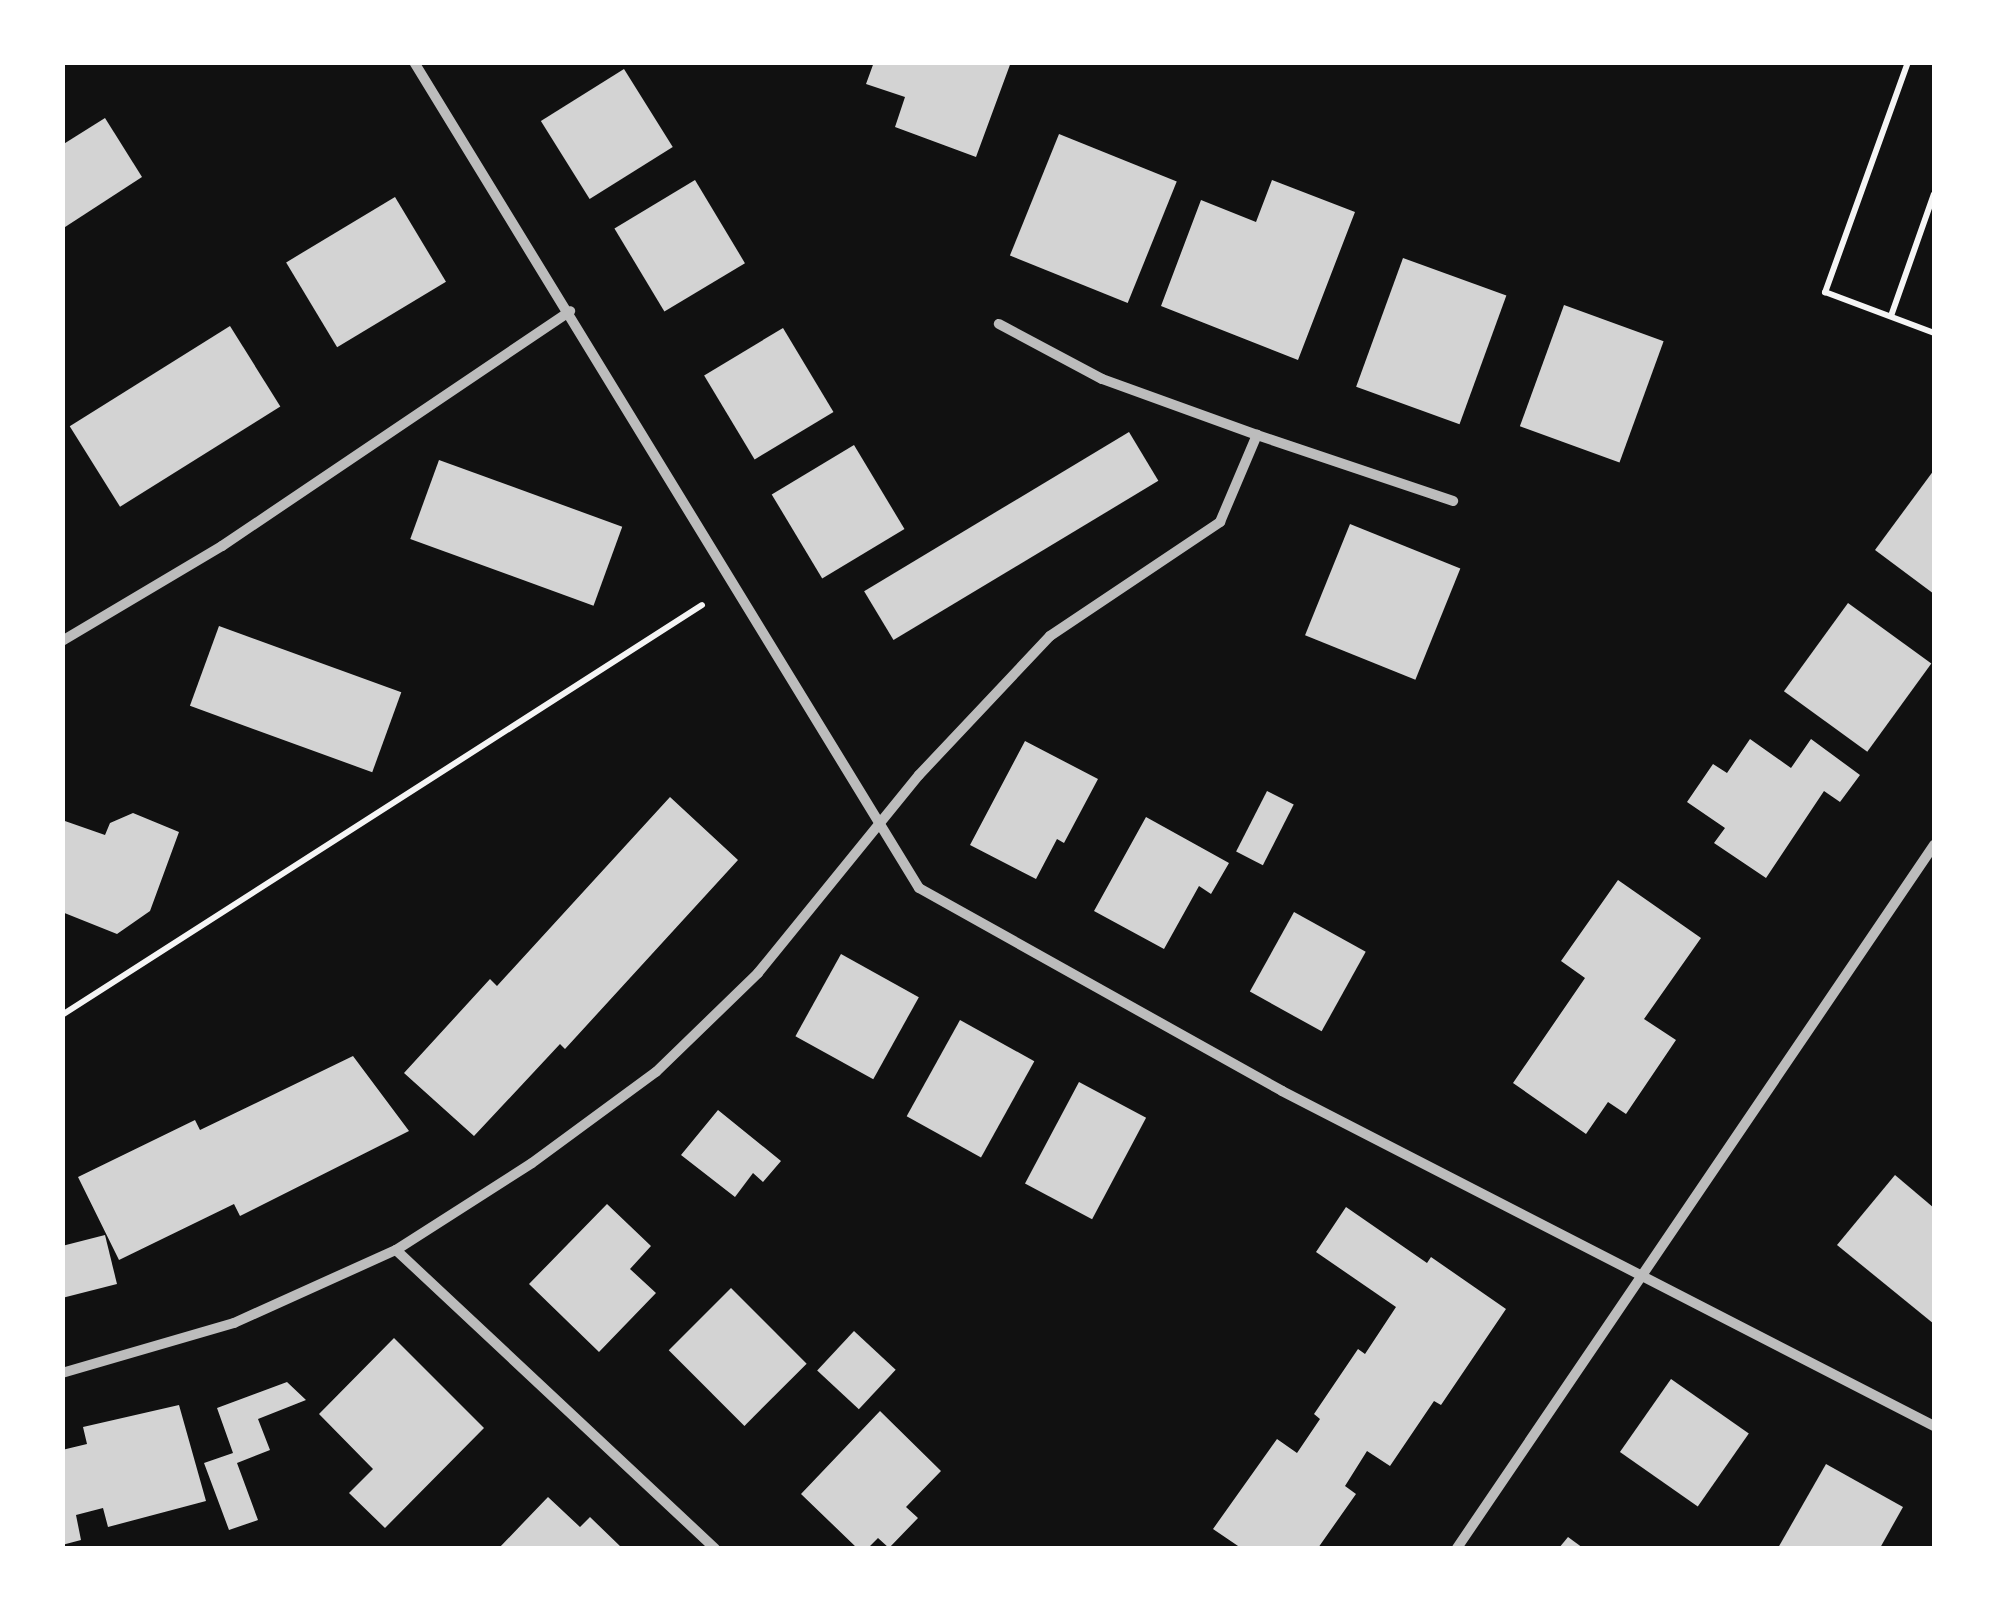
<!DOCTYPE html>
<html>
<head>
<meta charset="utf-8">
<style>
	body { margin:0 }
	#map { position:relative; width:1997px; height:1611px; overflow:hidden; background:#111; font-family:Rubik,sans-serif }
	div>[style] { position:absolute }
	.building>* { inset:0; background:#d3d3d3; transform-origin:0 0 }
	.path>* { height:6px; margin:-3px; padding:0 3px; transform-origin:3px; border-radius:3px; background:#f5f5f5 }
	.minor>* { height:10px; margin:-5px; padding:0 5px; transform-origin:5px; border-radius:5px; background:#bcbcbc }
	span { translate:-50% -50%; white-space:nowrap; text-align:center; line-height:1.15; -webkit-text-stroke:8px #fff; paint-order:stroke }
	.frame { position:absolute; inset:0; border:65px solid #fff; pointer-events:none }
</style>
</head>
<body>
<div id="map">
	<div class="building">
		<div style="clip-path:polygon(874px 62px,1011px 62px,976px 157px,895px 127px,905px 97px,866px 84px)"></div>
		<div style="left:624px;top:69px;width:92px;height:98px;rotate:58deg"></div>
		<div style="clip-path:polygon(105px 118px,142px 177px,62px 229px,62px 145px)"></div>
		<div style="left:1059px;top:134px;width:127px;height:131px;rotate:22deg"></div>
		<div style="left:695px;top:180px;width:97px;height:94px;rotate:59deg"></div>
		<div style="clip-path:polygon(1272px 180px,1355px 212px,1298px 360px,1161px 306px,1201px 200px,1256px 222px)"></div>
		<div style="left:395px;top:197px;width:99px;height:127px;rotate:59deg"></div>
		<div style="left:1403px;top:258px;width:110px;height:137px;rotate:20deg"></div>
		<div style="left:1564px;top:305px;width:106px;height:129px;rotate:20deg"></div>
		<div style="left:230px;top:326px;width:95px;height:189px;rotate:58deg"></div>
		<div style="left:783px;top:328px;width:98px;height:92px;rotate:59deg"></div>
		<div style="left:1129px;top:432px;width:57px;height:309px;rotate:59deg"></div>
		<div style="left:854px;top:445px;width:98px;height:96px;rotate:59deg"></div>
		<div style="left:439px;top:460px;width:195px;height:84px;rotate:20deg"></div>
		<div style="clip-path:polygon(1934px 470px,1934px 594px,1875px 550px)"></div>
		<div style="left:1350px;top:524px;width:119px;height:120px;rotate:22deg"></div>
		<div style="left:1848px;top:603px;width:103px;height:109px;rotate:36deg"></div>
		<div style="left:219px;top:626px;width:194px;height:85px;rotate:20deg"></div>
		<div style="clip-path:polygon(1750px 739px,1791px 768px,1811px 739px,1860px 775px,1840px 802px,1824px 791px,1766px 878px,1714px 843px,1725px 828px,1687px 802px,1713px 764px,1727px 773px)"></div>
		<div style="clip-path:polygon(1025px 741px,1098px 779px,1064px 843px,1057px 839px,1036px 879px,970px 845px)"></div>
		<div style="left:1267px;top:791px;width:30px;height:68px;rotate:27deg"></div>
		<div style="clip-path:polygon(670px 797px,738px 860px,565px 1049px,560px 1044px,474px 1136px,404px 1073px,490px 979px,497px 986px)"></div>
		<div style="clip-path:polygon(133px 813px,179px 832px,150px 911px,117px 934px,62px 912px,62px 820px,105px 835px,110px 823px)"></div>
		<div style="clip-path:polygon(1146px 817px,1229px 863px,1211px 894px,1199px 886px,1164px 949px,1094px 911px)"></div>
		<div style="clip-path:polygon(1618px 880px,1701px 938px,1644px 1019px,1676px 1040px,1626px 1114px,1608px 1102px,1586px 1134px,1513px 1083px,1585px 978px,1561px 961px)"></div>
		<div style="left:1294px;top:912px;width:82px;height:91px;rotate:29deg"></div>
		<div style="left:841px;top:954px;width:89px;height:94px;rotate:29deg"></div>
		<div style="left:960px;top:1020px;width:85px;height:110px;rotate:29deg"></div>
		<div style="clip-path:polygon(353px 1056px,409px 1131px,240px 1216px,234px 1204px,119px 1260px,78px 1177px,195px 1120px,200px 1130px)"></div>
		<div style="left:1079px;top:1082px;width:76px;height:115px;rotate:28deg"></div>
		<div style="clip-path:polygon(718px 1110px,781px 1161px,763px 1182px,753px 1173px,735px 1197px,681px 1155px)"></div>
		<div style="clip-path:polygon(1895px 1175px,1934px 1208px,1934px 1324px,1837px 1245px)"></div>
		<div style="clip-path:polygon(607px 1204px,651px 1246px,630px 1269px,656px 1293px,599px 1352px,529px 1284px)"></div>
		<div style="clip-path:polygon(1346px 1207px,1427px 1263px,1431px 1257px,1506px 1309px,1441px 1405px,1434px 1401px,1390px 1466px,1367px 1451px,1345px 1486px,1356px 1494px,1318px 1548px,1241px 1548px,1213px 1529px,1277px 1439px,1297px 1453px,1320px 1419px,1314px 1414px,1358px 1349px,1365px 1354px,1396px 1307px,1316px 1252px)"></div>
		<div style="clip-path:polygon(105px 1235px,117px 1284px,62px 1298px,62px 1246px)"></div>
		<div style="left:731px;top:1288px;width:107px;height:88px;rotate:45deg"></div>
		<div style="left:854px;top:1331px;width:57px;height:54px;rotate:43deg"></div>
		<div style="clip-path:polygon(394px 1338px,484px 1428px,385px 1528px,349px 1493px,373px 1469px,319px 1414px)"></div>
		<div style="left:1671px;top:1379px;width:95px;height:89px;rotate:35deg"></div>
		<div style="clip-path:polygon(287px 1382px,306px 1400px,258px 1419px,270px 1450px,237px 1463px,258px 1520px,229px 1530px,204px 1463px,233px 1453px,217px 1408px)"></div>
		<div style="clip-path:polygon(179px 1405px,206px 1501px,108px 1527px,103px 1508px,76px 1515px,81px 1540px,62px 1545px,62px 1450px,87px 1444px,83px 1427px)"></div>
		<div style="clip-path:polygon(880px 1411px,941px 1471px,906px 1507px,918px 1518px,889px 1548px,878px 1538px,868px 1548px,857px 1548px,801px 1494px)"></div>
		<div style="clip-path:polygon(1826px 1464px,1903px 1507px,1880px 1548px,1778px 1548px)"></div>
		<div style="clip-path:polygon(548px 1497px,580px 1527px,590px 1517px,622px 1548px,499px 1548px)"></div>
		<div style="clip-path:polygon(1568px 1537px,1583px 1548px,1559px 1548px)"></div>
	</div>
	<div class="path">
		<div style="left:1908px;top:62px;width:245px;rotate:109.8deg"></div>
		<div style="left:1825px;top:292px;width:116px;rotate:20.6deg"></div>
		<div style="left:1891px;top:316px;width:129px;rotate:-70.6deg"></div>
		<div style="left:62px;top:1015px;width:760px;rotate:-32.64deg"></div>
	</div>
	<div class="minor">
		<div style="left:414px;top:62px;width:968px;rotate:58.56deg"></div>
		<div style="left:919px;top:888px;width:416px;rotate:29.2deg"></div>
		<div style="left:1282px;top:1091px;width:733px;rotate:27.19deg"></div>
		<div style="left:1257px;top:435px;width:207px;rotate:18.6deg"></div>
		<div style="left:62px;top:641px;width:186px;rotate:-30.7deg"></div>
		<div style="left:222px;top:546px;width:420px;rotate:-34deg"></div>
		<div style="left:396px;top:1250px;width:437px;rotate:43.1deg"></div>
		<div style="left:62px;top:1373px;width:179px;rotate:-16.2deg"></div>
		<div style="left:234px;top:1323px;width:178px;rotate:-24.3deg"></div>
		<div style="left:396px;top:1250px;width:161px;rotate:-32.6deg"></div>
		<div style="left:532px;top:1163px;width:154px;rotate:-36.3deg"></div>
		<div style="left:656px;top:1072px;width:142px;rotate:-44.1deg"></div>
		<div style="left:758px;top:973px;width:255px;rotate:-50.9deg"></div>
		<div style="left:919px;top:775px;width:191px;rotate:-46.7deg"></div>
		<div style="left:1050px;top:636px;width:205px;rotate:-33.8deg"></div>
		<div style="left:1220px;top:522px;width:95px;rotate:-67deg"></div>
		<div style="left:1257px;top:435px;width:165px;rotate:-160.1deg"></div>
		<div style="left:1102px;top:379px;width:117px;rotate:-151.9deg"></div>
		<div style="left:1457px;top:1548px;width:850px;rotate:-55.84deg"></div>
	</div>
	<div class="frame"></div>
</div>
</body>
</html>
